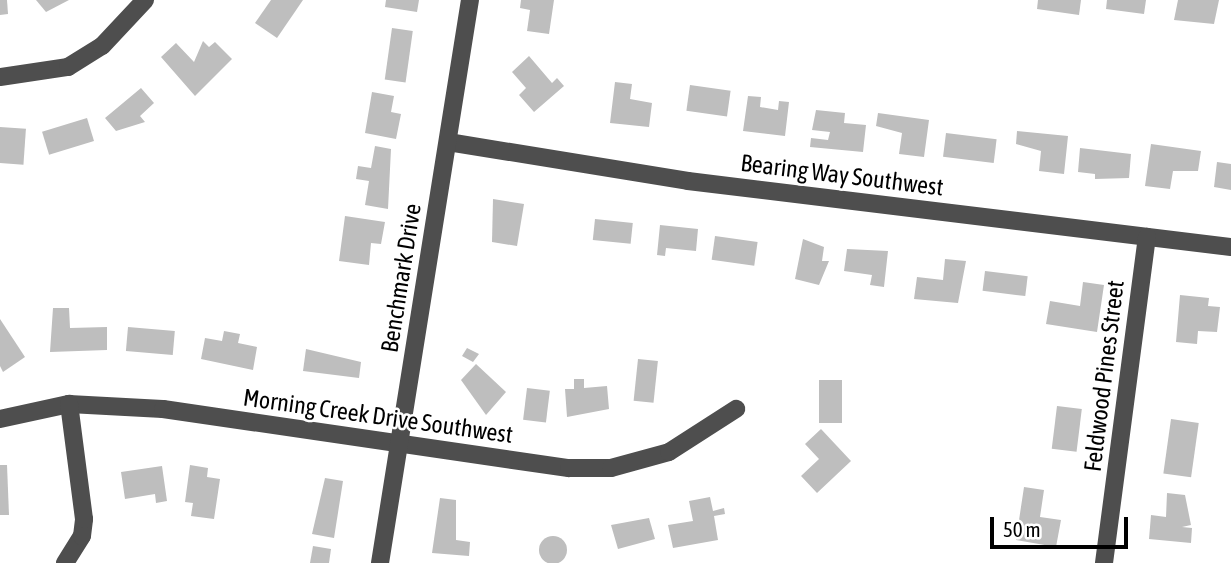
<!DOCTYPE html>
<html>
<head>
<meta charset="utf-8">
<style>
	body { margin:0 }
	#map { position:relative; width:1231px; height:563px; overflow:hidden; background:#fff; font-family:"Asap Condensed",sans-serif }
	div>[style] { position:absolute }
	.building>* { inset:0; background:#bebebe; transform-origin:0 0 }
	.round { border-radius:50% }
	.minor>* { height:18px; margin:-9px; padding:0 9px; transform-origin:9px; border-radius:9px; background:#4e4e4e }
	span { translate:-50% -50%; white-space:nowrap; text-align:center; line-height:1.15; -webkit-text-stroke:5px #fff; paint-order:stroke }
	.street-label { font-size:24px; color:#000 }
	.scale { position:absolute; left:990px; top:517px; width:138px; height:32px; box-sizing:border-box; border:4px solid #000; border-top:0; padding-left:9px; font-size:21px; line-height:24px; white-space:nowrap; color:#000; -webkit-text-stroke:5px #fff; paint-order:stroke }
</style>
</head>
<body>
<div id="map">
	<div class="building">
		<div style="clip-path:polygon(0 0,7px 0,8px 14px,0 15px)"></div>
		<div style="clip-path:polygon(36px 0,69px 0,46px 12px)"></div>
		<div style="clip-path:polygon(271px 0,303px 0,277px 38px,255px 23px)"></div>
		<div style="clip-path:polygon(386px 0,419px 0,417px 12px,385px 7px)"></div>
		<div style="clip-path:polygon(521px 0,554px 0,549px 34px,527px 31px,530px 10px,520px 8px)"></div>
		<div style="clip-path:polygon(1038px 0,1081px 0,1079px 15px,1037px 9px)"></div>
		<div style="clip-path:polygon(1107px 0,1146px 0,1144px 14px,1106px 9px)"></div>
		<div style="clip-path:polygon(1178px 0,1219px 0,1214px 24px,1174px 20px)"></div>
		<div style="left:392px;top:28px;width:21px;height:52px;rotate:8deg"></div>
		<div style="clip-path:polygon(203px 41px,209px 47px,215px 42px,232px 59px,195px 96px,161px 57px,176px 43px,194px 62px)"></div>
		<div style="clip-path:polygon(529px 56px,552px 83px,557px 78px,564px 86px,534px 112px,519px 95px,526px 88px,512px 72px)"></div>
		<div style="clip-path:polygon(615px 82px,632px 84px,630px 99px,652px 103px,649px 127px,610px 123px)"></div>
		<div style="left:690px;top:85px;width:41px;height:26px;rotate:8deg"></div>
		<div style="clip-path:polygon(141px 88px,154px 103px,140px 116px,145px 122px,116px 131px,105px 118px)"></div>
		<div style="clip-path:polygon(372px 92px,394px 96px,391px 112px,401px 114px,396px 139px,365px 133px)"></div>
		<div style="clip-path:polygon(748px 96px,761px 97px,760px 107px,778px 110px,779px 101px,789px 102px,785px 136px,743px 131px)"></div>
		<div style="clip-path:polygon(816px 110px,845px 113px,844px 123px,866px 125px,863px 152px,810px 147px,811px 138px,828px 140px,830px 132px,812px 130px)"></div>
		<div style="clip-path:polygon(878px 113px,929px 120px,924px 157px,899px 154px,902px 133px,876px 126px)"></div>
		<div style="left:87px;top:118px;width:24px;height:47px;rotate:73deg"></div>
		<div style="left:0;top:127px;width:26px;height:36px;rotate:4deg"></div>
		<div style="clip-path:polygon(1017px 131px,1068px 136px,1064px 174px,1039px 171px,1041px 151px,1016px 144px)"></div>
		<div style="left:946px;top:133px;width:51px;height:24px;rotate:7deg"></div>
		<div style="clip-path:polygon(1151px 144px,1201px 151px,1198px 171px,1173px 171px,1170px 189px,1145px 186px)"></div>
		<div style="clip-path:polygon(375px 146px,391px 149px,388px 209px,365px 205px,369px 181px,356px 179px,358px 166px,371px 168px)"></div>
		<div style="clip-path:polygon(1080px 148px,1131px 154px,1129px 178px,1095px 179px,1095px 174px,1078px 172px)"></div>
		<div style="clip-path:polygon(1217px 162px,1231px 164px,1231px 190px,1214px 187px)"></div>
		<div style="clip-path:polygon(493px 199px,524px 204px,517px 246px,492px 242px)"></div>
		<div style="clip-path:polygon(345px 216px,385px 222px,381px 244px,371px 243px,369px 265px,339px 261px)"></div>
		<div style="left:595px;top:219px;width:38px;height:21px;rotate:6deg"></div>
		<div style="clip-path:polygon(660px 225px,698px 229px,696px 251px,666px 248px,665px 256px,657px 255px)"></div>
		<div style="left:715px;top:236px;width:43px;height:24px;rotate:8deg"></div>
		<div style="clip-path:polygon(803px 239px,824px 247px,822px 261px,829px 261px,819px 285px,795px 279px)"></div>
		<div style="clip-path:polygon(847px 249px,888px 251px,884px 287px,870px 285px,872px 275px,844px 271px)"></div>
		<div style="clip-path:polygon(945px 259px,966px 261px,958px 303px,914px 299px,917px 277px,943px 280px)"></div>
		<div style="left:985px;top:271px;width:43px;height:20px;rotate:7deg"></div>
		<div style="clip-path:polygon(1083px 282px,1104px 285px,1097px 332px,1046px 324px,1050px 301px,1080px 306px)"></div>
		<div style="clip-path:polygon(1180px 295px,1209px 298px,1208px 306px,1220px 307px,1217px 332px,1198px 331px,1197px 344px,1176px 342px)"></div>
		<div style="clip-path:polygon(53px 308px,69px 308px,70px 328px,107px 327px,107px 350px,50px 352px)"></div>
		<div style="clip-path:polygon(0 319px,25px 357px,3px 372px,0 366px)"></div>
		<div style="left:128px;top:327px;width:47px;height:24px;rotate:5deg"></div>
		<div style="clip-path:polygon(224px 331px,240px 334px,238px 343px,257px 347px,253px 370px,201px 359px,205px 338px,222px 341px)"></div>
		<div style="clip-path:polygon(467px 348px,479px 354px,473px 362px,462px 356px)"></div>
		<div style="clip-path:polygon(306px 349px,361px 362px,359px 378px,303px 371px)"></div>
		<div style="left:638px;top:359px;width:20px;height:42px;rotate:6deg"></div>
		<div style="clip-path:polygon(476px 364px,506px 392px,486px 415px,461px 380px)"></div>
		<div style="clip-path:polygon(574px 379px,584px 379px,584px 388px,607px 386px,609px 409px,567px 417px,565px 389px,574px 389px)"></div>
		<div style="left:819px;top:380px;width:23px;height:43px"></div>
		<div style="left:527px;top:388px;width:23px;height:32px;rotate:7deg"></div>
		<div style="left:1057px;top:406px;width:25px;height:43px;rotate:7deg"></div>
		<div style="left:1171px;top:419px;width:28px;height:55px;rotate:8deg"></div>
		<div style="clip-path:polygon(821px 429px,851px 461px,817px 493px,801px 476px,819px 459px,805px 444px)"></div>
		<div style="clip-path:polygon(0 465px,7px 465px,9px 515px,0 515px)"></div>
		<div style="clip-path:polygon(190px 465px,208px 468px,207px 477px,220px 479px,214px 519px,191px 516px,193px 503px,185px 502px)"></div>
		<div style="clip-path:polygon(162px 466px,167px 501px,156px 503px,155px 494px,125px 499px,121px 472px)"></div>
		<div style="clip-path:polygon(325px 478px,343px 481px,334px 538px,312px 534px)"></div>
		<div style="clip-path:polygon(1024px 487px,1044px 490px,1040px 517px,1061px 520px,1056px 547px,1016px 540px)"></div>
		<div style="clip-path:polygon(1167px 493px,1185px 495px,1191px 525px,1182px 527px,1192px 528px,1191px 543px,1149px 539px,1151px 515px,1166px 517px)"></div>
		<div style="clip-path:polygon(710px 497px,713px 511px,724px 508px,725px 514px,714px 516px,718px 540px,673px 548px,668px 525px,693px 521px,689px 501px)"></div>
		<div style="clip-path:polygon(440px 498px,456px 500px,456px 540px,470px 542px,469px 556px,432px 553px)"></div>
		<div style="clip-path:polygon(649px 518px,655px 539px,618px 549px,611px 525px)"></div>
		<div class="round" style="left:539px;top:536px;width:28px;height:28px"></div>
		<div style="clip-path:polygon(313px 546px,331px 549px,329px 563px,310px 563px)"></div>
	</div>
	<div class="minor">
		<div style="left:0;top:77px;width:69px;rotate:-8.4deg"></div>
		<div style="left:68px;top:67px;width:40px;rotate:-32deg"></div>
		<div style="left:102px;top:46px;width:63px;rotate:-46.9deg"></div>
		<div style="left:448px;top:142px;width:243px;rotate:9.2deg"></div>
		<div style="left:688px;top:181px;width:547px;rotate:6.93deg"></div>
		<div style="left:0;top:419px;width:71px;rotate:-12.3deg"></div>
		<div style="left:69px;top:404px;width:94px;rotate:3deg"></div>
		<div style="left:163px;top:409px;width:410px;rotate:8.3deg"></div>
		<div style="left:569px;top:468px;width:42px"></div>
		<div style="left:611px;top:468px;width:60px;rotate:-15.4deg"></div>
		<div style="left:669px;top:452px;width:80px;rotate:-32.7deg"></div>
		<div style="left:65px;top:563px;width:32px;rotate:-58deg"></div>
		<div style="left:82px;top:536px;width:17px;rotate:-83deg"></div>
		<div style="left:84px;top:519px;width:116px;rotate:-97.4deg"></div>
		<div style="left:380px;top:563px;width:570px;rotate:-80.92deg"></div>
		<div style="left:1104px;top:563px;width:329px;rotate:-82.5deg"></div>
	</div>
	<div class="street-label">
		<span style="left:842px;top:175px;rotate:7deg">Bearing Way Southwest</span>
		<span style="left:401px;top:278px;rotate:-81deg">Benchmark Drive</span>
		<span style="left:1104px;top:376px;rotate:-83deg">Feldwood Pines Street</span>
		<span style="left:378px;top:416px;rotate:8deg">Morning Creek Drive Southwest</span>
	</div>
	<div class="scale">50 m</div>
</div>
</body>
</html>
